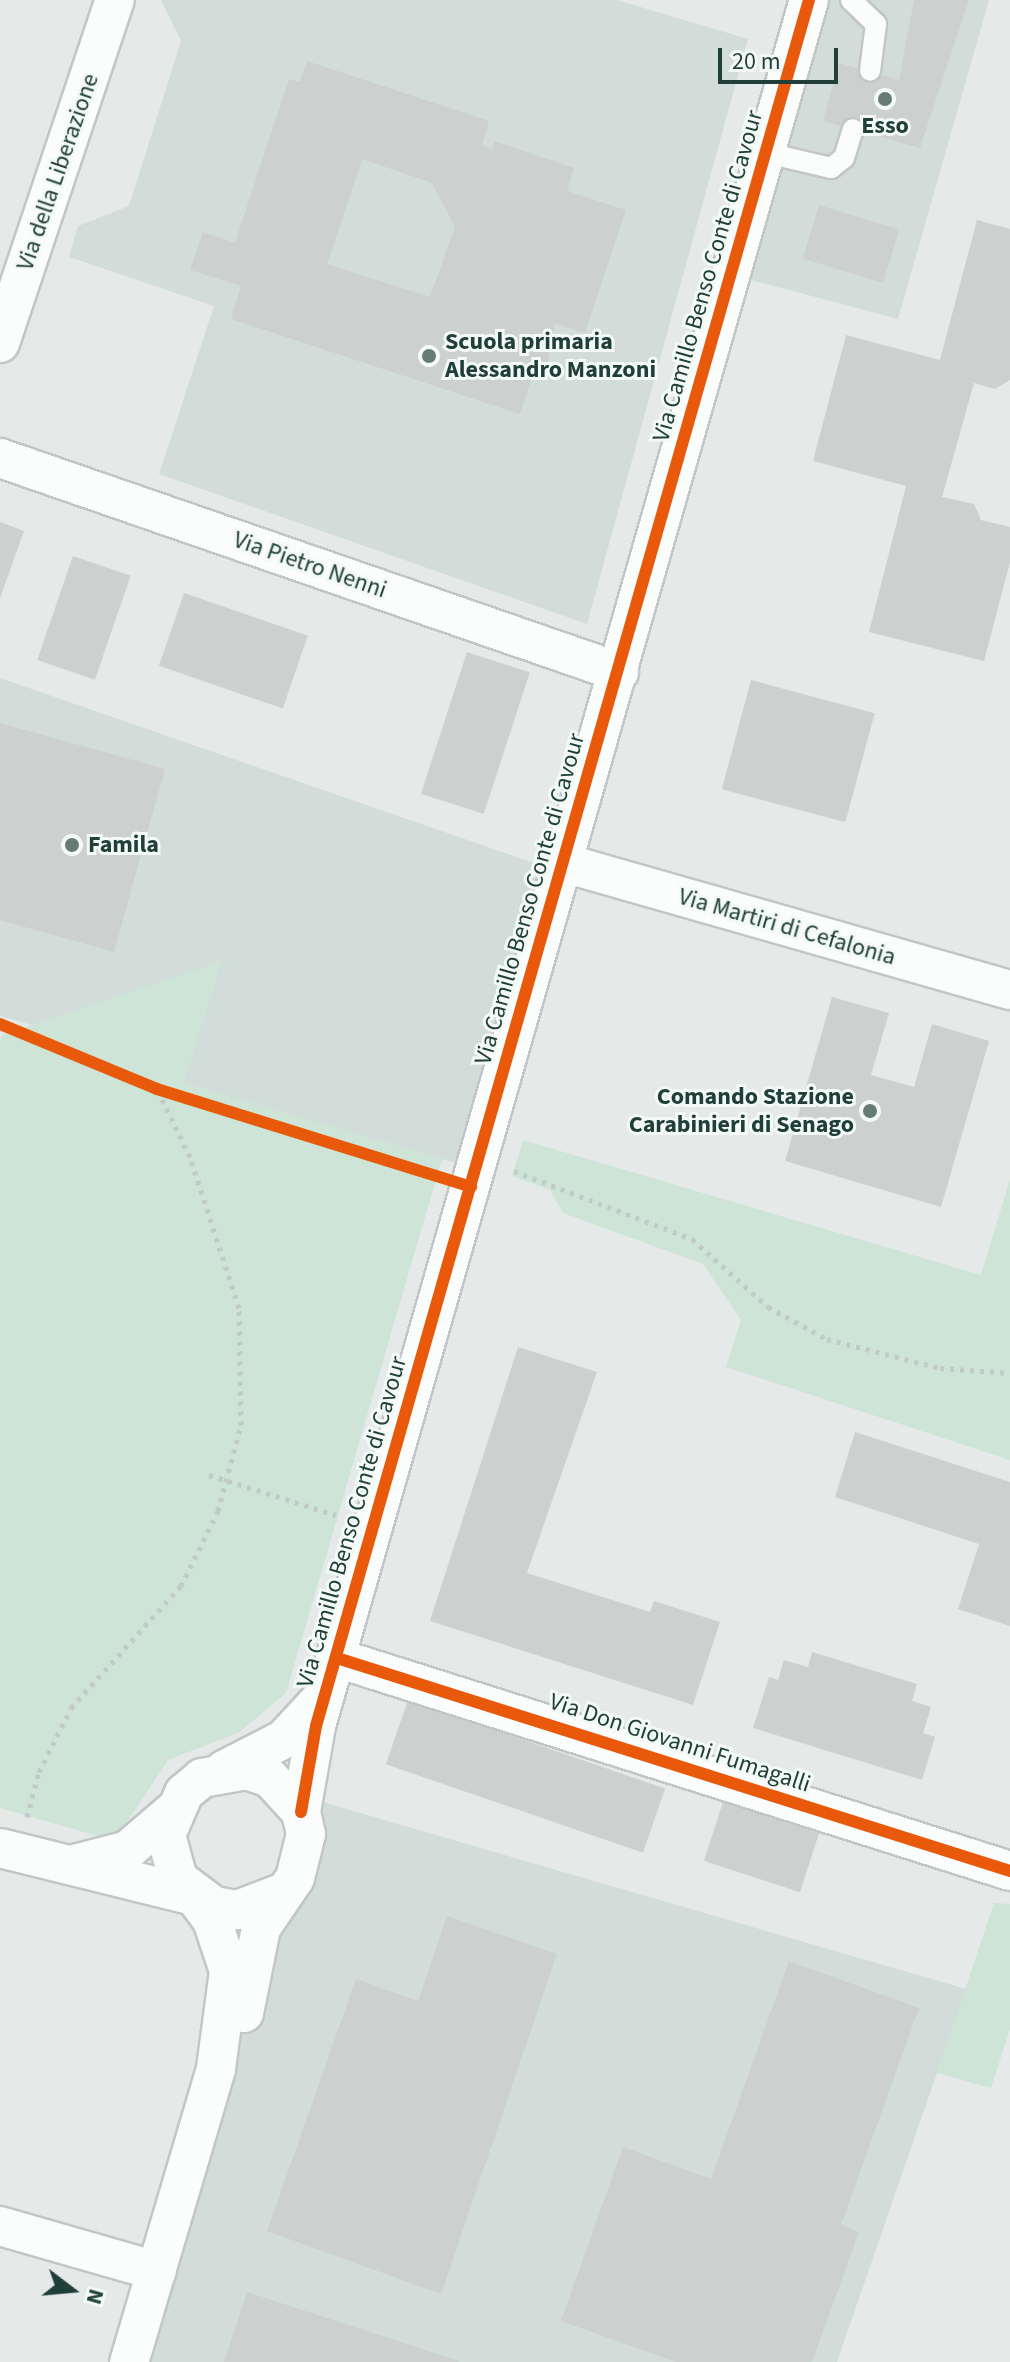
<!DOCTYPE html>
<html>
<head>
<meta charset="utf-8">
<style>
	body { margin:0 }
	#map { position:relative; width:1010px; height:2362px; overflow:hidden; background:#e5eae8; font-family:"Source Sans 3",sans-serif }
	div>[style] { position:absolute }
	.built>* { inset:0; background:#d2dcd8 }
	.green>* { inset:0; background:#cde4d6 }
	.building>* { inset:0; background:#ccd1cf; transform-origin:0 0 }
	.path>* { height:5px; margin-top:-2.5px; transform-origin:0; background:repeating-linear-gradient(90deg,#c1cac8 0 4px,transparent 0 10px) }
	.roads { filter:drop-shadow(2px 0 #c2c7c5) drop-shadow(-2px 0 #c2c7c5) drop-shadow(0 2px #c2c7c5) drop-shadow(0 -2px #c2c7c5) }
	.lane>* { height:20px; margin:-10px; padding:0 10px; transform-origin:10px; border-radius:10px; background:#fbfcfc }
	.street>* { height:38px; margin:-19px; padding:0 19px; transform-origin:19px; border-radius:19px; background:#fbfcfc }
	.cycleway>* { height:12px; margin:-6px; padding:0 6px; transform-origin:6px; border-radius:6px; background:#e8590c }
	.dots>* { width:22px; height:22px; translate:-50% -50%; box-sizing:border-box; border:4px solid #f3f9f7; border-radius:50% }
	span { translate:-50% -50%; white-space:nowrap; text-align:center; line-height:1.15; -webkit-text-stroke:6px #f3f9f7; paint-order:stroke }
	.poi-label { font-size:24px; color:#213f39; font-weight:700 }
	.left { translate:0 -50%; text-align:left }
	.right { translate:-100% -50%; text-align:right }
	.street-label { font-size:24px; color:#213f39 }
	.north { position:absolute; left:32px; top:2250px; width:80px; height:80px; -webkit-text-stroke:6px #f3f9f7; paint-order:stroke; rotate:106deg; font-size:22px; font-weight:700; line-height:32px; text-align:center; color:#213f39 }
	.north::after { content:''; display:block; margin:auto; width:28px; height:36px; background:#213f39; clip-path:polygon(50% 0,100% 100%,50% 72%,0 100%) }
	.scale { position:absolute; left:718px; top:48px; width:120px; height:36px; box-sizing:border-box; border:4px solid #213f39; border-top:0; padding-left:10px; font-size:24px; line-height:28px; white-space:nowrap; color:#213f39; -webkit-text-stroke:6px #f3f9f7; paint-order:stroke }
</style>
</head>
<body>
<div id="map">
	<div class="built">
		<div style="clip-path:polygon(161px 0,617px 0,748px 39px,587px 624px,159px 474px,214px 306px,69px 257px,78px 226px,129px 206px,181px 41px)"></div>
		<div style="clip-path:polygon(817px 0,989px 0,898px 319px,740px 277px)"></div>
		<div style="clip-path:polygon(0 678px,554px 870px,469px 1167px,184px 1083px,221px 962px,32px 1025px,0 1016px)"></div>
		<div style="clip-path:polygon(319px 1801px,966px 1989px,837px 2362px,135px 2362px)"></div>
	</div>
	<div class="green">
		<div style="clip-path:polygon(222px 961px,184px 1083px,442px 1159px,286px 1693px,240px 1732px,168px 1760px,123px 1828px,105px 1838px,0 1808px,0 1042px,2px 1035px)"></div>
		<div style="clip-path:polygon(523px 1140px,981px 1275px,1010px 1179px,1010px 1460px,726px 1367px,741px 1320px,703px 1264px,563px 1213px,550px 1190px,512px 1176px)"></div>
		<div style="clip-path:polygon(994px 1903px,1010px 1904px,1010px 2029px,991px 2088px,937px 2073px)"></div>
	</div>
	<div class="building">
		<div style="clip-path:polygon(914px 0,969px 0,920px 148px,823px 121px,839px 63px,899px 80px)"></div>
		<div style="clip-path:polygon(evenodd,307px 61px,489px 121px,482px 145px,492px 149px,494px 141px,574px 168px,567px 191px,626px 210px,585px 333px,555px 323px,546px 369px,536px 365px,520px 414px,231px 319px,241px 286px,190px 270px,203px 232px,235px 243px,289px 79px,300px 82px,307px 61px,362px 159px,432px 183px,455px 227px,430px 297px,327px 264px,362px 159px)"></div>
		<div style="left:819px;top:205px;width:84px;height:56px;rotate:17deg"></div>
		<div style="clip-path:polygon(977px 220px,1010px 229px,1010px 380px,995px 389px,974px 383px,942px 497px,974px 504px,981px 520px,1010px 527px,1010px 562px,984px 661px,869px 632px,906px 486px,813px 461px,846px 335px,940px 360px)"></div>
		<div style="clip-path:polygon(0 522px,24px 531px,0 598px)"></div>
		<div style="left:73px;top:556px;width:61px;height:110px;rotate:19deg"></div>
		<div style="left:184px;top:593px;width:131px;height:77px;rotate:19deg"></div>
		<div style="left:467px;top:652px;width:66px;height:149px;rotate:18deg"></div>
		<div style="left:751px;top:680px;width:128px;height:113px;rotate:15deg"></div>
		<div style="clip-path:polygon(0 723px,165px 769px,114px 952px,0 920px)"></div>
		<div style="clip-path:polygon(832px 997px,889px 1013px,871px 1075px,914px 1087px,932px 1024px,989px 1041px,941px 1207px,785px 1161px)"></div>
		<div style="clip-path:polygon(518px 1347px,597px 1372px,527px 1573px,650px 1612px,654px 1601px,720px 1622px,693px 1705px,430px 1621px)"></div>
		<div style="clip-path:polygon(855px 1432px,1010px 1482px,1010px 1626px,958px 1609px,979px 1544px,835px 1497px)"></div>
		<div style="clip-path:polygon(812px 1652px,917px 1684px,912px 1701px,931px 1707px,923px 1733px,935px 1737px,922px 1780px,753px 1728px,769px 1677px,778px 1680px,784px 1660px,808px 1667px)"></div>
		<div style="left:408px;top:1700px;width:272px;height:68px;rotate:19deg"></div>
		<div style="left:723px;top:1802px;width:101px;height:62px;rotate:18deg"></div>
		<div style="clip-path:polygon(447px 1916px,557px 1954px,441px 2294px,267px 2231px,356px 1979px,418px 2001px)"></div>
		<div style="clip-path:polygon(789px 1961px,919px 2008px,841px 2225px,859px 2232px,812px 2362px,676px 2362px,561px 2321px,623px 2147px,711px 2179px)"></div>
		<div style="clip-path:polygon(247px 2292px,459px 2361px,459px 2362px,224px 2362px)"></div>
	</div>
	<div class="path">
		<div style="left:0;top:1024px;width:170px;rotate:22.5deg"></div>
		<div style="left:157px;top:1089px;width:292px;rotate:17.3deg"></div>
		<div style="left:514px;top:1171px;width:191px;rotate:20.9deg"></div>
		<div style="left:692px;top:1239px;width:102px;rotate:41.8deg"></div>
		<div style="left:768px;top:1307px;width:67px;rotate:28.5deg"></div>
		<div style="left:827px;top:1339px;width:117px;rotate:14.4deg"></div>
		<div style="left:940px;top:1368px;width:70px;rotate:4.1deg"></div>
		<div style="left:209px;top:1475px;width:133px;rotate:17.5deg"></div>
		<div style="left:27px;top:1817px;width:47px;rotate:-75.1deg"></div>
		<div style="left:39px;top:1772px;width:72px;rotate:-63.4deg"></div>
		<div style="left:71px;top:1708px;width:164px;rotate:-48deg"></div>
		<div style="left:181px;top:1586px;width:84px;rotate:-63.7deg"></div>
		<div style="left:218px;top:1511px;width:89px;rotate:-75deg"></div>
		<div style="left:241px;top:1425px;width:117px;rotate:-91deg"></div>
		<div style="left:239px;top:1308px;width:159px;rotate:-108deg"></div>
		<div style="left:190px;top:1157px;width:76px;rotate:-115.9deg"></div>
	</div>
	<div class="roads">
		<div class="lane">
			<div style="left:851px;top:0;width:35px;rotate:44deg"></div>
			<div style="left:876px;top:24px;width:47px;rotate:97.3deg"></div>
			<div style="left:767px;top:153px;width:66px;rotate:13.2deg"></div>
			<div style="left:831px;top:168px;width:16px;rotate:-38deg"></div>
			<div style="left:844px;top:158px;width:30px;rotate:-73deg"></div>
		</div>
		<div class="street">
			<div style="left:0;top:343px;width:362px;rotate:-71.5deg"></div>
			<div style="left:0;top:458px;width:655px;rotate:19.07deg"></div>
			<div style="left:564px;top:863px;width:464px;rotate:15.9deg"></div>
			<div style="left:337px;top:1658px;width:706px;rotate:17.56deg"></div>
			<div style="left:224px;top:1770px;width:68px;rotate:-27.3deg"></div>
			<div style="left:284px;top:1739px;width:56px;rotate:-47.2deg"></div>
			<div style="left:301px;top:1812px;width:87px;rotate:-80.1deg"></div>
			<div style="left:316px;top:1726px;width:1795px;rotate:-74.06deg"></div>
			<div style="left:0;top:1848px;width:200px;rotate:13.9deg"></div>
			<div style="left:194px;top:1896px;width:30px;rotate:53deg"></div>
			<div style="left:212px;top:1920px;width:54px;rotate:71.6deg"></div>
			<div style="left:229px;top:1971px;width:99px;rotate:97.6deg"></div>
			<div style="left:216px;top:2069px;width:306px;rotate:106.5deg"></div>
			<div style="left:71px;top:1865px;width:59px;rotate:-14.7deg"></div>
			<div style="left:128px;top:1850px;width:58px;rotate:-40.8deg"></div>
			<div style="left:244px;top:2013px;width:87px;rotate:-78.7deg"></div>
			<div style="left:261px;top:1928px;width:60px;rotate:-55.8deg"></div>
			<div style="left:295px;top:1878px;width:45px;rotate:-76deg"></div>
			<div style="left:306px;top:1834px;width:23px;rotate:-103deg"></div>
			<div style="left:301px;top:1812px;width:46px;rotate:-132.4deg"></div>
			<div style="left:270px;top:1778px;width:24px;rotate:-161deg"></div>
			<div style="left:247px;top:1770px;width:46px;rotate:169.9deg"></div>
			<div style="left:202px;top:1778px;width:23px;rotate:140deg"></div>
			<div style="left:184px;top:1793px;width:46px;rotate:113.2deg"></div>
			<div style="left:166px;top:1835px;width:46px;rotate:74.7deg"></div>
			<div style="left:178px;top:1879px;width:45px;rotate:36.9deg"></div>
			<div style="left:214px;top:1906px;width:23px;rotate:10deg"></div>
			<div style="left:237px;top:1910px;width:45px;rotate:-20.9deg"></div>
			<div style="left:0;top:2226px;width:163px;rotate:16deg"></div>
		</div>
	</div>
	<div class="cycleway">
		<div style="left:0;top:1024px;width:170px;rotate:22.5deg"></div>
		<div style="left:157px;top:1089px;width:329px;rotate:17.3deg"></div>
		<div style="left:337px;top:1658px;width:706px;rotate:17.56deg"></div>
		<div style="left:301px;top:1812px;width:87px;rotate:-80.1deg"></div>
		<div style="left:316px;top:1726px;width:1795px;rotate:-74.06deg"></div>
	</div>
	<div class="dots">
		<div style="left:885px;top:99px;background:#667b76"></div>
		<div style="left:429px;top:356px;background:#667b76"></div>
		<div style="left:72px;top:845px;background:#667b76"></div>
		<div style="left:870px;top:1111px;background:#667b76"></div>
	</div>
	<div class="poi-label">
		<span style="left:885px;top:126px">Esso</span>
		<span class="left" style="left:445px;top:356px">Scuola primaria<br>Alessandro Manzoni</span>
		<span class="left" style="left:88px;top:845px">Famila</span>
		<span class="right" style="left:854px;top:1111px">Comando Stazione<br>Carabinieri di Senago</span>
	</div>
	<div class="street-label">
		<span style="left:58px;top:172px;rotate:-71deg">Via della Liberazione</span>
		<span style="left:708px;top:276px;rotate:-74deg">Via Camillo Benso Conte di Cavour</span>
		<span style="left:310px;top:565px;rotate:19deg">Via Pietro Nenni</span>
		<span style="left:530px;top:899px;rotate:-74deg">Via Camillo Benso Conte di Cavour</span>
		<span style="left:787px;top:927px;rotate:16deg">Via Martiri di Cefalonia</span>
		<span style="left:352px;top:1522px;rotate:-74deg">Via Camillo Benso Conte di Cavour</span>
		<span style="left:680px;top:1743px;rotate:18deg">Via Don Giovanni Fumagalli</span>
	</div>
	<div class="north">N</div>
	<div class="scale">20 m</div>
</div>
</body>
</html>
